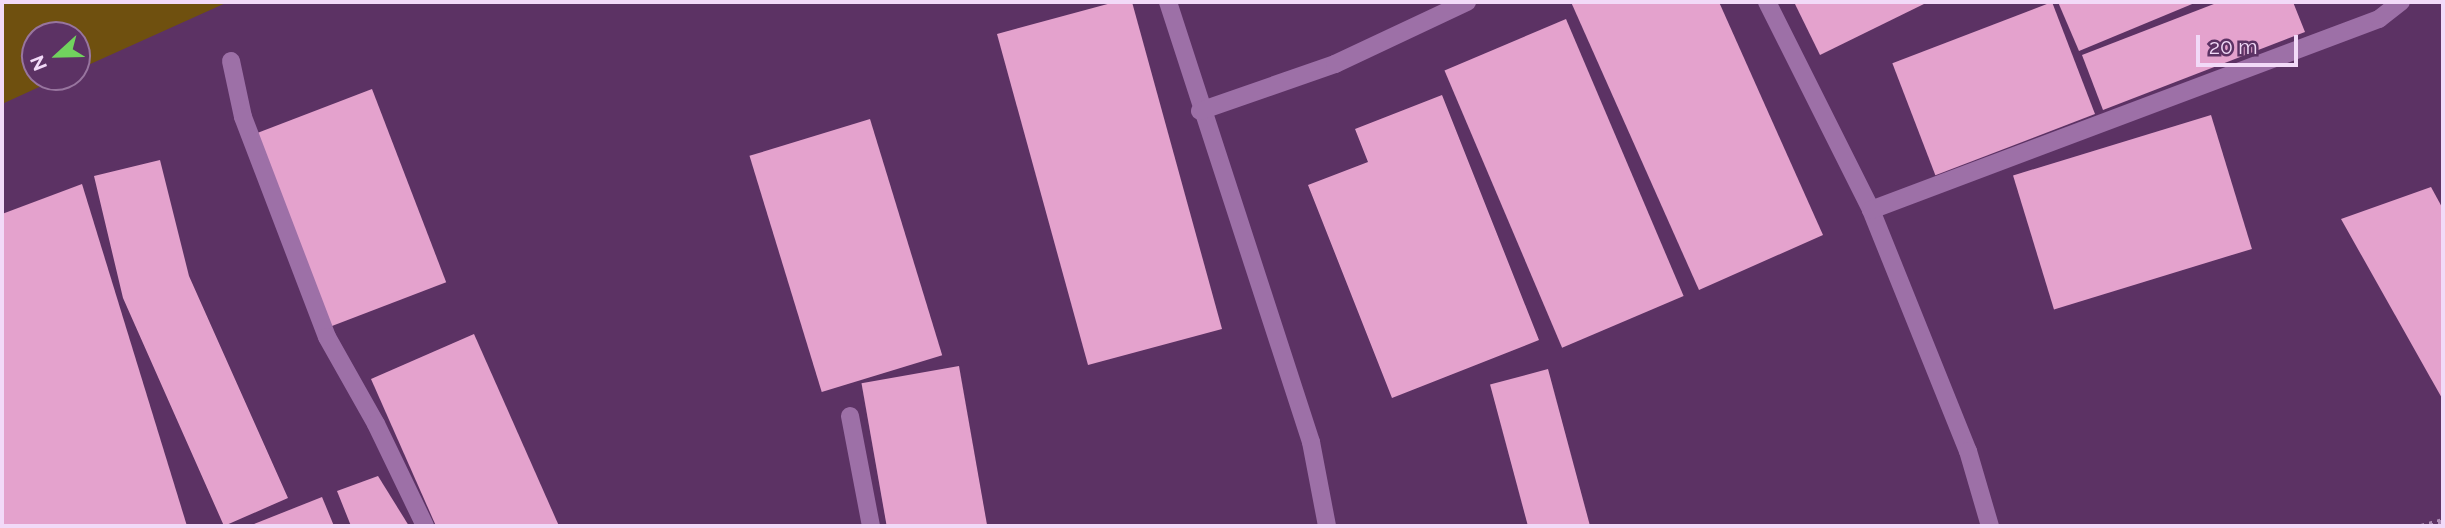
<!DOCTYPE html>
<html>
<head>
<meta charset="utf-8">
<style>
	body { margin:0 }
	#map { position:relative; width:2445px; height:528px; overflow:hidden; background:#5c3264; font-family:Raleway,sans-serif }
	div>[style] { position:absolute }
	.green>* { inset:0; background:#6f500f }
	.building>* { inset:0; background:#e4a2cd; transform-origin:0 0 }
	.path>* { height:4.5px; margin-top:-2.25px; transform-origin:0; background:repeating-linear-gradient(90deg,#ad8db4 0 3.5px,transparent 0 8.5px) }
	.lane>* { height:18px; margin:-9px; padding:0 9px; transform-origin:9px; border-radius:9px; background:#9d70a7 }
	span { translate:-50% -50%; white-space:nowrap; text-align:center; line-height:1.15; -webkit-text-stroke:7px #5c3264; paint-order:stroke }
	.frame { position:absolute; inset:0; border:4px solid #f2daf8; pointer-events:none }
	.north { position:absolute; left:21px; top:21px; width:70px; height:70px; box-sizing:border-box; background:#5c3264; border:2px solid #98759f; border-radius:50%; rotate:248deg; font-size:19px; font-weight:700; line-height:28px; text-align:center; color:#f2daf8 }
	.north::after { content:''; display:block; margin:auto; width:24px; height:32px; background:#71d25e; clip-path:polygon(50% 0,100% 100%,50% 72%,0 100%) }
	.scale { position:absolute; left:2196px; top:35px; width:102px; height:32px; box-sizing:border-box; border:4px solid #f2daf8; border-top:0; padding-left:9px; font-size:21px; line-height:24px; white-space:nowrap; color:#f2daf8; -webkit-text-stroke:5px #5c3264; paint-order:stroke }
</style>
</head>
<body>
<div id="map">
	<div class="green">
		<div style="clip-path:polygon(2px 2px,228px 2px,77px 70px,77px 35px,35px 35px,35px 77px,61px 77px,2px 104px)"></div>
	</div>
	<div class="building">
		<div style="clip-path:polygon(1115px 2px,1132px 2px,1222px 329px,1088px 365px,997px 34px)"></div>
		<div style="clip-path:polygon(1571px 2px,1719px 2px,1823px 235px,1699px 290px)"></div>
		<div style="clip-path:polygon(1794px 2px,1928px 2px,1820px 55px)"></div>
		<div style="left:2052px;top:2px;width:120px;height:171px;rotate:69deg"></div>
		<div style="clip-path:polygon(2058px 2px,2197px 2px,2079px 51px)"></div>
		<div style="clip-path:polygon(2219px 2px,2293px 2px,2305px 32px,2103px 110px,2082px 55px)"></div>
		<div style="left:1566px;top:19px;width:301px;height:132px;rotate:67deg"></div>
		<div style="left:372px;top:89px;width:207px;height:130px;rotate:69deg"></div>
		<div style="clip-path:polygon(1442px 95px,1539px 340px,1392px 398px,1308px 185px,1368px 162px,1355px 129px)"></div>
		<div style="left:2211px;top:115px;width:140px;height:207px;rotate:73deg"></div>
		<div style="left:870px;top:119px;width:247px;height:126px;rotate:73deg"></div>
		<div style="clip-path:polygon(160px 160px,189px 276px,288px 498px,224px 526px,123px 298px,94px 176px)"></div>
		<div style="clip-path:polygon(82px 184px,187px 526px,2px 526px,2px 214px)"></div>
		<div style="clip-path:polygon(2431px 187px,2443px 209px,2443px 400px,2341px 219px)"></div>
		<div style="clip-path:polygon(474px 334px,559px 526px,436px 526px,371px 379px)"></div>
		<div style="left:959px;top:366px;width:162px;height:99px;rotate:80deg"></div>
		<div style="left:1548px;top:369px;width:162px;height:60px;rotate:75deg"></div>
		<div style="clip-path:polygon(378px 476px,409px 526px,351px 526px,337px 491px)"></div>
		<div style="clip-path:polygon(322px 497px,334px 526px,249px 526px)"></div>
	</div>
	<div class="path">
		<div style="left:2421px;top:526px;width:23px;rotate:-15deg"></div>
	</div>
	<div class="lane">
		<div style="left:1168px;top:2px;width:463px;rotate:72deg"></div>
		<div style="left:1311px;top:442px;width:86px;rotate:79.2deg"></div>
		<div style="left:1767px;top:2px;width:233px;rotate:63.4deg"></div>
		<div style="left:1871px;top:210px;width:260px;rotate:68.1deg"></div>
		<div style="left:1968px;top:451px;width:78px;rotate:73.7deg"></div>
		<div style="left:231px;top:61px;width:57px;rotate:77.9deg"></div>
		<div style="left:243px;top:117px;width:235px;rotate:69.1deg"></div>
		<div style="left:327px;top:337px;width:100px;rotate:60.6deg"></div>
		<div style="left:376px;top:424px;width:113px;rotate:64.3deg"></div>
		<div style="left:1200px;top:111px;width:143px;rotate:-19.2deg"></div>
		<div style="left:1335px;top:64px;width:146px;rotate:-25.2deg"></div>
		<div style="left:1871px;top:210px;width:543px;rotate:-20.61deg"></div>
		<div style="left:2379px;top:19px;width:28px;rotate:-38deg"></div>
		<div style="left:850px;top:416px;width:112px;rotate:79.2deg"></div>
	</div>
	<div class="frame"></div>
	<div class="north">N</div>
	<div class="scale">20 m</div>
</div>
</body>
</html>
